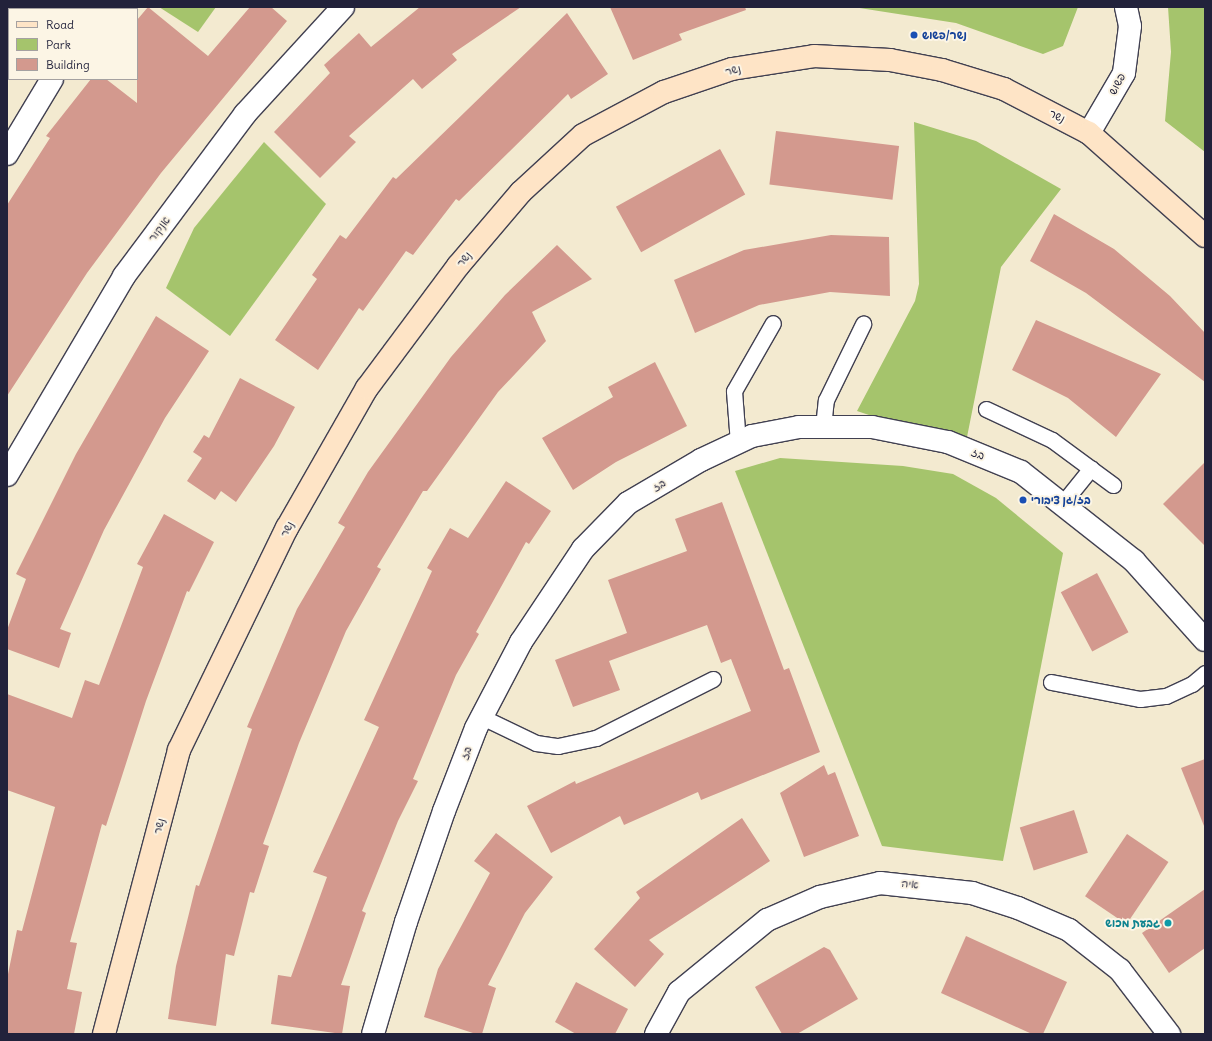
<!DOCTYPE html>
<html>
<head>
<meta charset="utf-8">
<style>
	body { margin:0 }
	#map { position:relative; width:1212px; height:1041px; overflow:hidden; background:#f3ead0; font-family:Delius,"Playpen Sans Hebrew",sans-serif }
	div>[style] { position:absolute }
	.green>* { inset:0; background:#a5c46c }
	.building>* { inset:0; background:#d3998e; transform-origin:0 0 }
	.roads { filter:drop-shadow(1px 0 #414051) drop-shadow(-1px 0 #414051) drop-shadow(0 1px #414051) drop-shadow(0 -1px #414051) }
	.lane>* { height:15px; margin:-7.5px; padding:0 7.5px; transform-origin:7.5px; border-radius:7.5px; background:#fff }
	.street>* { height:22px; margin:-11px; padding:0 11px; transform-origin:11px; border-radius:11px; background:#fff }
	.secondary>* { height:22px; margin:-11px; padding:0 11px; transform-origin:11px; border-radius:11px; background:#fee4c6 }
	.dots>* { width:11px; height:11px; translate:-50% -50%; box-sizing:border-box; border:2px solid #fcf5e5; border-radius:50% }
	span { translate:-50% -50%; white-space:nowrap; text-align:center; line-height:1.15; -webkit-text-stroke:4px #fcf5e5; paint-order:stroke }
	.transit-label { font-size:11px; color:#164399; font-weight:700 }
	.left { translate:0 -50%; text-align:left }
	.street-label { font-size:11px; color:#22223b }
	.culture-label { font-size:11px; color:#0d838f; font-weight:700 }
	.right { translate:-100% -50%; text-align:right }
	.frame { position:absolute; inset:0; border:8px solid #22223b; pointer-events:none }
	.legend { position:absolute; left:8px; top:8px; width:130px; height:72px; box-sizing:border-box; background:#fcf5e5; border:1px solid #a5a1a1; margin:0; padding:5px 7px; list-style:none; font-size:12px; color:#22223b }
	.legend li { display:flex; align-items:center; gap:8px; height:20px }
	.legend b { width:20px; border:1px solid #a5a1a1 }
</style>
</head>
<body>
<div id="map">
	<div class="green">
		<div style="clip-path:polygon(159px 7px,216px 7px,198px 32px)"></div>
		<div style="clip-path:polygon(853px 7px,1078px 7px,1063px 46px,1043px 54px,956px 23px)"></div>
		<div style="clip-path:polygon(1168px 7px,1205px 7px,1205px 152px,1165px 121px,1171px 52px)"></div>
		<div style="clip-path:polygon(914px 122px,976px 141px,1061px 189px,1001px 267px,965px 447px,857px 411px,915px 301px,919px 284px)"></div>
		<div style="clip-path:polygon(264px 142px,326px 204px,230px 336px,166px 288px,194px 228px)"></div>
		<div style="clip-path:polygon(780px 458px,903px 466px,953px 474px,996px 498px,1063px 553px,1003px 861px,882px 846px,735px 471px)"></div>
	</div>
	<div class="building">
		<div style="clip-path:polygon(148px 7px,208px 56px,250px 7px,271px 7px,287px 21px,161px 173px,87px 273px,7px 396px,7px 205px,50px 138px,46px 136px,91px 79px,106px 79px,137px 103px,137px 20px)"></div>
		<div style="clip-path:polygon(420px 7px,521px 7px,452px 54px,457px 60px,422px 89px,413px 79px,349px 136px,356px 142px,320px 178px,274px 132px,330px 73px,324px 65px,359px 33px,371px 47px)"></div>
		<div style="clip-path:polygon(610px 7px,745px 7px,746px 10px,679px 34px,682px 40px,633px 60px)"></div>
		<div style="clip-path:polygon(567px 13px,608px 74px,571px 99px,568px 94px,459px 201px,456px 199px,413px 255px,406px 251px,363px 311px,359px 308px,318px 370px,275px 340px,317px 279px,312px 275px,340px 235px,346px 239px,393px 177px,396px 179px)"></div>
		<div style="left:776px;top:131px;width:124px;height:54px;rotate:7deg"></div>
		<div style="left:720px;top:149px;width:52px;height:119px;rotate:61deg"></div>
		<div style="clip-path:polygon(1054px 214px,1114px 249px,1170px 296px,1205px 333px,1205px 382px,1086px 293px,1030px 261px)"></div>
		<div style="clip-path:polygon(831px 235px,889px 237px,890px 296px,830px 292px,759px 305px,695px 333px,674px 280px,744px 250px)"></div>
		<div style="clip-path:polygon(557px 245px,592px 279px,532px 312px,546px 341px,498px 392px,427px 491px,423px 491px,377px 567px,381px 569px,346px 631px,299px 743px,263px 844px,269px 846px,254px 893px,250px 892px,234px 956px,226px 954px,216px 1026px,168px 1019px,176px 966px,196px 885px,199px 886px,252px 729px,247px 727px,297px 609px,345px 527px,338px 523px,368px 472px,451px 357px,505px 295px)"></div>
		<div style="clip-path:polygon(156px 316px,209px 351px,165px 418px,104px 530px,60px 629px,71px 633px,59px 668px,7px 649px,7px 630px,26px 579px,16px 574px,76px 454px)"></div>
		<div style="clip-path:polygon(1036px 320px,1161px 374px,1116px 437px,1068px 398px,1012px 370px)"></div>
		<div style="clip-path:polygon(655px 362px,687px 426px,616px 462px,573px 490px,542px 438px,613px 397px,608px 387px)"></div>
		<div style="clip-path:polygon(240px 378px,295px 407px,274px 446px,236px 502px,221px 491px,215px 500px,187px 481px,202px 458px,193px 452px,204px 435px,209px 438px)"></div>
		<div style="clip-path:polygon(1205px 462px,1205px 546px,1163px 504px)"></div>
		<div style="clip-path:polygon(506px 481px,551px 511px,529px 544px,526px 542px,476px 632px,479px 634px,456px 675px,413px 779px,418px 781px,398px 821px,362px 911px,366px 913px,341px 985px,350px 986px,342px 1034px,271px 1024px,278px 975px,291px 977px,327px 877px,313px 872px,379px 727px,364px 720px,432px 571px,427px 568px,450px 528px,468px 538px)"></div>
		<div style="clip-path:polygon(722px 502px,784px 670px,789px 668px,820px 752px,701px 800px,698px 792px,624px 825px,620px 816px,551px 853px,527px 806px,575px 781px,576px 784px,751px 711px,731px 659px,721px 663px,707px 625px,609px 661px,620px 690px,573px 707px,555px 660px,627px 633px,608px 580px,687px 551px,675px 519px)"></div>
		<div style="clip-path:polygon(164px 514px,214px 542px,189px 592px,187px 591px,146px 701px,106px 826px,102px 824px,70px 942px,77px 943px,67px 989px,82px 992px,74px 1034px,7px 1034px,7px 979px,17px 930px,22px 931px,55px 807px,7px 790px,7px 694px,72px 718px,85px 680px,99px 685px,143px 567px,137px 564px)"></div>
		<div style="left:1097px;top:573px;width:67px;height:41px;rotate:62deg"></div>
		<div style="clip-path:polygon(1205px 759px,1205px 826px,1204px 826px,1181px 768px)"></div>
		<div style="clip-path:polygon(824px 765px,828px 775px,835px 772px,859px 836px,804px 857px,780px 793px)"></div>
		<div style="left:1074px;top:810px;width:45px;height:57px;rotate:72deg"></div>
		<div style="clip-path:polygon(742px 818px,770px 861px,649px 940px,664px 954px,635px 987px,594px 949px,640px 898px,636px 892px)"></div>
		<div style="clip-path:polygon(496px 833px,553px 877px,525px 913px,488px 985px,496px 988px,482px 1034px,476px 1034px,424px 1017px,438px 969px,490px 873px,474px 861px)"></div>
		<div style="left:1127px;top:834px;width:50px;height:75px;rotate:34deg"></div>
		<div style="clip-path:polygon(1205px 889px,1205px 948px,1169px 973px,1142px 933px)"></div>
		<div style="clip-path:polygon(966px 936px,1067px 982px,1043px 1034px,1032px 1034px,941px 993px)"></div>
		<div style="clip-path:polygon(824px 947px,830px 950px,858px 999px,797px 1034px,782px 1034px,755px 987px)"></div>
		<div style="clip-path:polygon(576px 982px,628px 1009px,615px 1034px,576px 1034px,555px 1022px)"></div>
	</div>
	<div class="roads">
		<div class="lane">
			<div style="left:986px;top:409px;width:73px;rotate:25.2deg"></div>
			<div style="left:1052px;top:440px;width:76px;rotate:36.4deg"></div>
			<div style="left:823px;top:427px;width:27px;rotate:-84deg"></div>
			<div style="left:826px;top:400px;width:85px;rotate:-64deg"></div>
			<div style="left:738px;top:443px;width:52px;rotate:-94.4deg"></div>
			<div style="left:734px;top:391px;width:78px;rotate:-60.2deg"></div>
			<div style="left:1062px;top:504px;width:46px;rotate:-51.1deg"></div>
			<div style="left:1051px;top:682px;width:91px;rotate:10.8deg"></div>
			<div style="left:1140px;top:699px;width:26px;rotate:-7deg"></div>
			<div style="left:1166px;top:696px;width:29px;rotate:-25deg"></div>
			<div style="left:1192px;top:684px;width:17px;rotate:-40deg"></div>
			<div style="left:482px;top:717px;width:60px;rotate:25.7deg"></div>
			<div style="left:536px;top:743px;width:22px;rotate:8deg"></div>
			<div style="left:558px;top:746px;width:39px;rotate:-12deg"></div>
			<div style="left:596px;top:738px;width:131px;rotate:-26.8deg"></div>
		</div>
		<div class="street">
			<div style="left:94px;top:9px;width:2px;rotate:-63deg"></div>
			<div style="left:1089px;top:133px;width:69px;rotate:-59.7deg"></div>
			<div style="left:1124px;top:73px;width:47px;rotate:-82.7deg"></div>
			<div style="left:1130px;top:26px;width:19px;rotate:-102deg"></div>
			<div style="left:7px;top:154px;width:87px;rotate:-59deg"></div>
			<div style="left:7px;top:475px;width:231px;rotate:-59.5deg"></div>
			<div style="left:124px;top:276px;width:202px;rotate:-53.2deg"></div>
			<div style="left:245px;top:114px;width:145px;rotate:-47.5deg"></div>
			<div style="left:373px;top:1034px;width:117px;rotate:-73.6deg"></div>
			<div style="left:406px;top:922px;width:117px;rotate:-71.1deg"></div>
			<div style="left:444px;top:811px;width:89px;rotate:-68.9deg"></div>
			<div style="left:476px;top:728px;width:97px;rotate:-62.4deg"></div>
			<div style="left:521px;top:642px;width:112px;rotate:-56.3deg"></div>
			<div style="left:583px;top:549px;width:64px;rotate:-45.6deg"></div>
			<div style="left:628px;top:503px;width:85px;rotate:-30.5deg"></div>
			<div style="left:701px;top:460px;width:56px;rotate:-25.2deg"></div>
			<div style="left:752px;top:436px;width:48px;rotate:-10.8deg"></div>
			<div style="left:799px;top:427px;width:73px"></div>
			<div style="left:872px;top:427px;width:77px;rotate:11.2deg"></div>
			<div style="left:948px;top:442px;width:79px;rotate:22.3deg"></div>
			<div style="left:1021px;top:472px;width:144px;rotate:38.2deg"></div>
			<div style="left:1134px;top:561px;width:106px;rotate:48.1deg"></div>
			<div style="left:656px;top:1034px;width:48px;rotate:-61.3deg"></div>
			<div style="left:679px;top:992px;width:114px;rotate:-39.3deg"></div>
			<div style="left:767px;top:920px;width:58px;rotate:-23.5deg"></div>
			<div style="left:820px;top:897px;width:62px;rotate:-13.1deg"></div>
			<div style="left:880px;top:883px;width:93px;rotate:6.2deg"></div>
			<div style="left:972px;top:893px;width:48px;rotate:18.1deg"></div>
			<div style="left:1018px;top:908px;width:56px;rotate:23.3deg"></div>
			<div style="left:1069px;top:930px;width:65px;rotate:38.1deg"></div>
			<div style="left:1120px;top:970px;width:81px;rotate:52.6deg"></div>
		</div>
		<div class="secondary">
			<div style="left:104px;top:1034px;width:294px;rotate:-75.2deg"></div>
			<div style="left:179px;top:750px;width:247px;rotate:-64.1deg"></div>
			<div style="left:287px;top:528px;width:161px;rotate:-60.3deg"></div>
			<div style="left:367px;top:388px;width:152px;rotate:-53.3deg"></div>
			<div style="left:458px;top:266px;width:97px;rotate:-49.6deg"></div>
			<div style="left:521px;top:192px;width:84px;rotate:-42.6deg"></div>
			<div style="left:583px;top:135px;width:92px;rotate:-28deg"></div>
			<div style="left:664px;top:92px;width:72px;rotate:-18.7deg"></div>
			<div style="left:732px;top:69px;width:83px;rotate:-9deg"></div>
			<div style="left:814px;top:56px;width:76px;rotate:3deg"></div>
			<div style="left:890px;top:60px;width:53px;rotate:10.9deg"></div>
			<div style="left:942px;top:70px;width:65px;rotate:17deg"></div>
			<div style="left:1004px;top:89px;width:96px;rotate:27.4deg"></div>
			<div style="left:1089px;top:133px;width:155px;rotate:41.6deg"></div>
		</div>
	</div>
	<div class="dots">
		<div style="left:914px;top:35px;background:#1a4fb4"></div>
		<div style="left:1023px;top:500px;background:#1a4fb4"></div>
		<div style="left:1168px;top:923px;background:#0f9aa8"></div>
	</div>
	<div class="transit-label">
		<span class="left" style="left:922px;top:35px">נשר/פשוש</span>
		<span class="left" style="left:1031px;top:500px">בז/גן ציבורי</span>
	</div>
	<div class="street-label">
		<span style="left:733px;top:70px;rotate:-14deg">נשר</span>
		<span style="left:1117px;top:84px;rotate:-62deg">פשוש</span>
		<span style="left:1057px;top:116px;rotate:27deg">נשר</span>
		<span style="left:159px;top:229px;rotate:-53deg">אנקור</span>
		<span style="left:464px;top:259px;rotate:-50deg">נשר</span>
		<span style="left:978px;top:454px;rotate:22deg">בז</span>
		<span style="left:659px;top:485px;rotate:-30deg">בז</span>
		<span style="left:287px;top:529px;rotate:-62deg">נשר</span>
		<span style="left:466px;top:753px;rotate:-69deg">בז</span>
		<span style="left:159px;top:826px;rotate:-75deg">נשר</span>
		<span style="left:910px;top:884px;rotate:6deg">איה</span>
	</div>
	<div class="culture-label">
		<span class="right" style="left:1160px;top:923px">גבעת מכוש</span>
	</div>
	<div class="frame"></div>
	<ul class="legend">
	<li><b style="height:5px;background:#fee4c6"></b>Road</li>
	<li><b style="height:11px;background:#a5c46c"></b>Park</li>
	<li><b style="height:11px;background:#d3998e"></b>Building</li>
	</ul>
</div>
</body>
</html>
